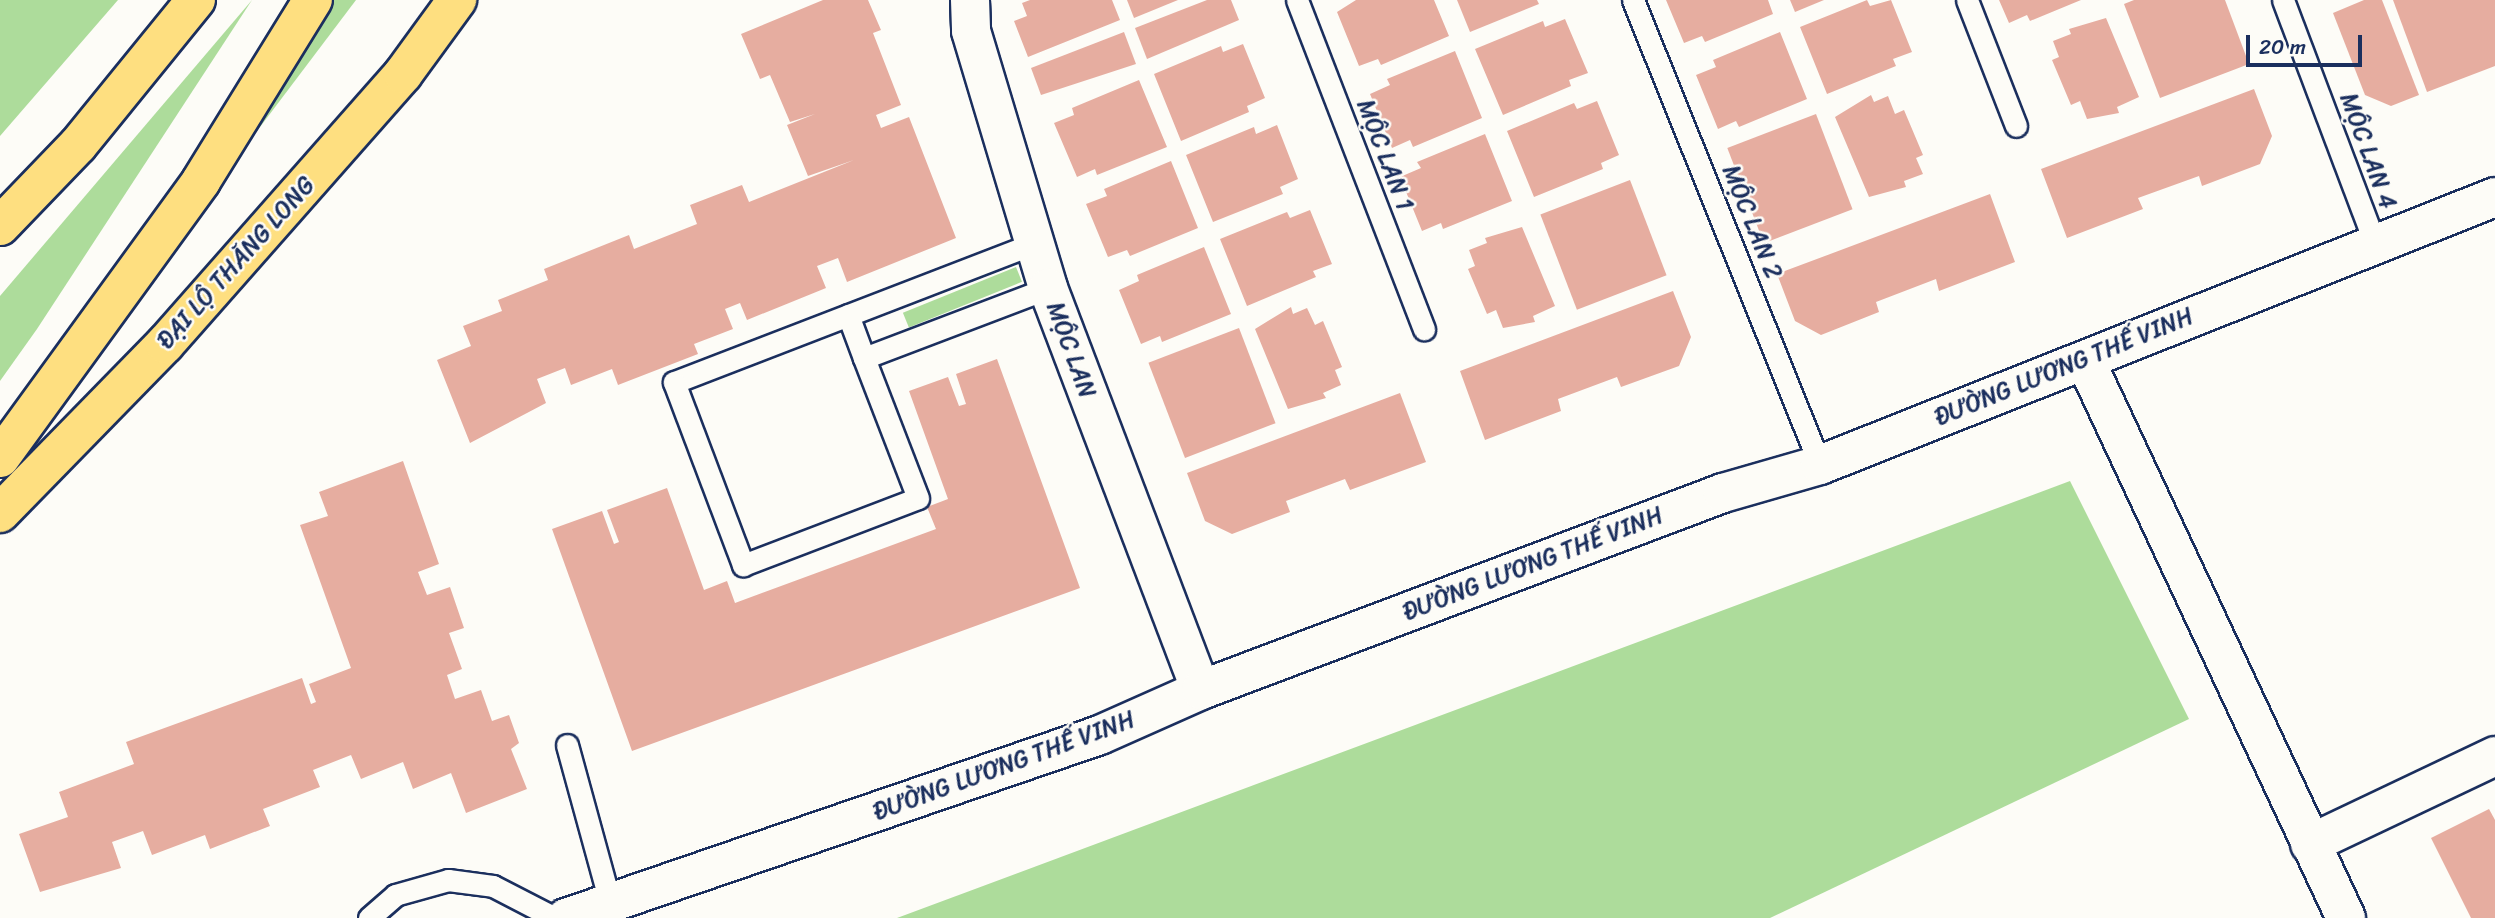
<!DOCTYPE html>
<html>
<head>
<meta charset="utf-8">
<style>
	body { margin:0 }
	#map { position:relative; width:2495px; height:918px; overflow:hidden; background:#fdfcf7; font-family:Sriracha,sans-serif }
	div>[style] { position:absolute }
	.green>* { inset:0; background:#addc9b; transform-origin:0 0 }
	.building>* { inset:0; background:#e6ada0; transform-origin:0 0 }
	.roads { filter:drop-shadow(2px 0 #1b2f5e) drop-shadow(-2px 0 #1b2f5e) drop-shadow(0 2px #1b2f5e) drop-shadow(0 -2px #1b2f5e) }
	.service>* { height:21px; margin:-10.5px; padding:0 10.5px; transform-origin:10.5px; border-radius:10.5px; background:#fdfcf7 }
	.minor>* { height:38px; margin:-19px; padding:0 19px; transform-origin:19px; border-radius:19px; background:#fdfcf7 }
	.tertiary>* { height:38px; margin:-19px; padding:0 19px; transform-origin:19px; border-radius:19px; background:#fdfcf7 }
	.primary>* { height:38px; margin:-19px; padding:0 19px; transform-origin:19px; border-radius:19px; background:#fedf80 }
	.trunk>* { height:38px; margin:-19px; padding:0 19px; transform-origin:19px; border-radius:19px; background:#fedf80 }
	.motorway>* { height:38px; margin:-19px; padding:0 19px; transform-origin:19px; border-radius:19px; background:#fedf80 }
	span { translate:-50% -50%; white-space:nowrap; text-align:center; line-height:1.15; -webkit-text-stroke:5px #fdfcf7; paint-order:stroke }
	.street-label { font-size:24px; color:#1b2f5e }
	.scale { position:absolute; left:2246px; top:35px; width:116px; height:32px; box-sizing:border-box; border:4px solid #1b2f5e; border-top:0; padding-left:9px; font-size:21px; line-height:24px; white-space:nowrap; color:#1b2f5e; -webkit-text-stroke:5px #fdfcf7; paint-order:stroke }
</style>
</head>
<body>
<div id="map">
	<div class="green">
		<div style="clip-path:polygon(0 0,118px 0,0 136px)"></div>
		<div style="clip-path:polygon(252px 0,37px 329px,0 381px,0 296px)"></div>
		<div style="clip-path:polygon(324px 0,356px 0,257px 131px,247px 126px)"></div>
		<div style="left:1016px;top:267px;width:16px;height:122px;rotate:68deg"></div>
		<div style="clip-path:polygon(2070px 481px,2189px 719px,1770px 918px,897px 918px)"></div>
	</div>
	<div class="building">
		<div style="clip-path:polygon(823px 0,868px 0,881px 30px,873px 33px,901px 105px,876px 115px,881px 128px,909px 117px,956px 238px,847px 282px,838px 258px,817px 266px,826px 288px,747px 320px,740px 303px,725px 309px,733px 329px,694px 344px,698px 354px,618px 385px,612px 369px,571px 385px,565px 368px,537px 379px,546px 403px,470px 443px,437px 360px,471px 346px,463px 326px,502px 311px,498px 300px,548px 280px,544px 269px,629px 235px,634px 249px,697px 224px,690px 205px,742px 185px,749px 202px,854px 160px,808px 176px,787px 125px,815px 114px,790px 122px,770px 75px,760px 79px,741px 34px)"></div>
		<div style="clip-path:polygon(1030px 0,1112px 0,1120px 20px,1028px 57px,1014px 21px,1027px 16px,1022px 3px)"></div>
		<div style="clip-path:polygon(1127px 0,1178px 0,1134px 18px)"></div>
		<div style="clip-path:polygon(1207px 0,1231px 0,1239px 20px,1147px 59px,1135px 28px)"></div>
		<div style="clip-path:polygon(1356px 0,1434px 0,1449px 36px,1381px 65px,1378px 59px,1359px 66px,1337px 12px)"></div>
		<div style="clip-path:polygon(1457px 0,1537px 0,1539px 4px,1470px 32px)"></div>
		<div style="clip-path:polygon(1666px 0,1768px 0,1773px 14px,1705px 42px,1702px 36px,1684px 43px)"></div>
		<div style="clip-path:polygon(1790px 0,1824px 0,1795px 12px)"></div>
		<div style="clip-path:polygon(1867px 0,1870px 6px,1891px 0,1912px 52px,1893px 59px,1896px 66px,1827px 94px,1800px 27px)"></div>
		<div style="clip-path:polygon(1999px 0,2081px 0,2030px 21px,2027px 15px,2009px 23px)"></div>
		<div style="clip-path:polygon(2134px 0,2225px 0,2249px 64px,2160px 98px,2124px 4px)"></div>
		<div style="clip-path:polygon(2364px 0,2382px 0,2419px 95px,2391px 106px,2365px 95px,2333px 13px)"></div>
		<div style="clip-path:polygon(2393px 0,2495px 0,2495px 66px,2427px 92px)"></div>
		<div style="clip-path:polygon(2106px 18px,2139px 97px,2117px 107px,2119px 113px,2087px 119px,2080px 101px,2071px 105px,2052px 60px,2059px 57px,2053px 41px,2071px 34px,2069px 29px)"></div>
		<div style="clip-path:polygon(1565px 19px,1588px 73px,1569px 80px,1571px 86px,1503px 115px,1475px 49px,1543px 21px,1545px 27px)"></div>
		<div style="clip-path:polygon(1124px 32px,1136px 64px,1041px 95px,1031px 68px)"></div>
		<div style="clip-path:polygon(1780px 32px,1807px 99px,1739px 127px,1736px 121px,1718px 129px,1696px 75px,1716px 67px,1713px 60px)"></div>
		<div style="clip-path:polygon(1243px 44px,1265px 98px,1247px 106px,1249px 112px,1181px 141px,1154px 74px,1221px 46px,1223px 52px)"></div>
		<div style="clip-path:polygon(1455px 51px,1482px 118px,1413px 147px,1410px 140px,1392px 148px,1370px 94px,1390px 85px,1387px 79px)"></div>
		<div style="clip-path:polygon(1139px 80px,1167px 147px,1097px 175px,1095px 169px,1077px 177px,1054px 123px,1074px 115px,1072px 108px)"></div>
		<div style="clip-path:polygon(2254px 89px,2272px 136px,2260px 164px,2202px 186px,2199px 176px,2138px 198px,2143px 209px,2067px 238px,2041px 169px)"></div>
		<div style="clip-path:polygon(1871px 95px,1874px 102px,1888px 96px,1895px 114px,1904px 110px,1923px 155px,1916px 158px,1923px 174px,1904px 181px,1906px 187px,1869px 197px,1835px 117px)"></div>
		<div style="clip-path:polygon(1597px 101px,1619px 155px,1601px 163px,1603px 169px,1534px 197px,1507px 131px,1574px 103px,1577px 109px)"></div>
		<div style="left:1816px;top:114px;width:102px;height:95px;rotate:69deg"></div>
		<div style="clip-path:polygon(1277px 125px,1298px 179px,1280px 187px,1283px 194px,1213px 222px,1186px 155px,1254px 127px,1256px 134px)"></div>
		<div style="clip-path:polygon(1485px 134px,1512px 201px,1443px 229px,1441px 223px,1422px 231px,1400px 177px,1421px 168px,1417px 162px)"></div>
		<div style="clip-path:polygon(1171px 161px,1198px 228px,1130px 256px,1127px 250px,1108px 257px,1086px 204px,1107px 196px,1104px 189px)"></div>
		<div style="left:1630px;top:180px;width:102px;height:96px;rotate:69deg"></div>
		<div style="clip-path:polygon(1990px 194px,2015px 262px,1939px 291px,1936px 279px,1876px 302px,1879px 312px,1821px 335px,1795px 321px,1777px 274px)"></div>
		<div style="clip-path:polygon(1310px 210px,1332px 264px,1313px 271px,1316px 277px,1247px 306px,1220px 239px,1287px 212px,1290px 218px)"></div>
		<div style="clip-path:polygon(1522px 227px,1555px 306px,1533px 316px,1535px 322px,1503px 328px,1496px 310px,1487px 314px,1468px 269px,1475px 266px,1469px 250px,1487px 243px,1485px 238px)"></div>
		<div style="clip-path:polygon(1204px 247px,1231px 314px,1162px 342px,1160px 336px,1141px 344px,1119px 290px,1139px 281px,1137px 275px)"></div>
		<div style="clip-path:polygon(1673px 291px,1691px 337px,1679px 366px,1621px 387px,1617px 377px,1558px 399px,1561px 411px,1485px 440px,1460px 371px)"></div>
		<div style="clip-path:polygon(1291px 307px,1293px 314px,1307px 308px,1315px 325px,1323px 321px,1342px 367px,1335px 370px,1341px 385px,1323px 393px,1326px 398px,1288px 409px,1255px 329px)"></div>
		<div style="left:1239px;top:328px;width:102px;height:97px;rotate:69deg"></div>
		<div style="clip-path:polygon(997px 359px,1080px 588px,632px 751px,552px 529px,602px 511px,614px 544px,619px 542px,607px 510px,667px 488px,704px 590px,727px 581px,735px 603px,936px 529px,927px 507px,948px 499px,909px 391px,948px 377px,959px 406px,966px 404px,956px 374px)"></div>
		<div style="clip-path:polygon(1400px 393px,1426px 462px,1350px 490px,1345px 479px,1286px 501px,1290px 512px,1232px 534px,1205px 521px,1187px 473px)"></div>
		<div style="clip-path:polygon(403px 461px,439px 564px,418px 572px,427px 595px,450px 587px,464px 628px,449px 633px,462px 669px,447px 675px,455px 699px,481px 690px,492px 721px,509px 715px,519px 743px,511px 749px,527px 789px,466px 813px,451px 773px,413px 789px,403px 762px,361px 779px,351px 755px,313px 770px,320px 787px,263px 809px,270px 826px,210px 849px,205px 835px,152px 855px,143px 831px,112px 842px,121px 868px,40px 892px,19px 834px,68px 817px,59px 792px,134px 764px,126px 742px,302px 678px,311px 704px,316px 702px,309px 684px,351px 668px,300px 525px,328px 516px,319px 492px)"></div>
		<div style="clip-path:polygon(2489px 809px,2495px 820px,2495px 918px,2471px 918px,2431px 838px)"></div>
	</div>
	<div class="roads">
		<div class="service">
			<div style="left:1297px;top:0;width:353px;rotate:68.9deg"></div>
			<div style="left:1633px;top:0;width:501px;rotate:68.09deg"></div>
			<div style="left:1967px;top:0;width:135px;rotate:68.7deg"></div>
			<div style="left:2283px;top:0;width:258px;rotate:69.3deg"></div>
			<div style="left:1035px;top:243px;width:387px;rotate:158.9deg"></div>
			<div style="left:674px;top:382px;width:196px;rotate:69.3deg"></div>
			<div style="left:743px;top:565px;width:187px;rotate:-20.9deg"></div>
			<div style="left:918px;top:498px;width:150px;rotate:-111.1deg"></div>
			<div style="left:864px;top:358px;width:197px;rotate:-20.8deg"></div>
			<div style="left:848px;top:315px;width:46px;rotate:69.6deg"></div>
			<div style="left:567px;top:745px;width:163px;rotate:74.7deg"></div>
			<div style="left:369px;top:918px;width:35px;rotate:-41deg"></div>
			<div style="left:395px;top:895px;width:55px;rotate:-15.8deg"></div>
			<div style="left:448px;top:880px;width:45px;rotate:7.6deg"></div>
			<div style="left:493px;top:886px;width:70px;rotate:27.3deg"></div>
		</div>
		<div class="minor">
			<div style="left:970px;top:0;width:31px;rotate:88deg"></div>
			<div style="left:971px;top:31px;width:268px;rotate:73.3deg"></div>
			<div style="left:1048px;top:288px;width:430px;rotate:69.2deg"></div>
			<div style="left:2085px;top:360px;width:616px;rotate:64.93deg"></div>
			<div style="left:2310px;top:844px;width:205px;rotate:-25.4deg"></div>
		</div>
		<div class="tertiary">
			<div style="left:566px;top:918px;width:564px;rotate:-18.92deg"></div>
			<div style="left:1100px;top:735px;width:111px;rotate:-24deg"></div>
			<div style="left:1201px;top:690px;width:558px;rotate:-20.68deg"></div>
			<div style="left:1723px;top:493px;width:101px;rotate:-16.1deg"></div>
			<div style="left:1820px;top:465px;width:726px;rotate:-21.65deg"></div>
		</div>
		<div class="primary">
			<div style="left:0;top:513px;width:236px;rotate:-45.7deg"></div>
			<div style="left:165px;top:344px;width:360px;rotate:-48.6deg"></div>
			<div style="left:403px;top:74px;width:92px;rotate:-53.9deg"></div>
		</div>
		<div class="trunk">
			<div style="left:0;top:458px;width:342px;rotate:-54deg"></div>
			<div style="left:201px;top:181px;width:213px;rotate:-58.3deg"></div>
		</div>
		<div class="motorway">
			<div style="left:0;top:226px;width:112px;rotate:-46.1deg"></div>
			<div style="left:78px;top:145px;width:187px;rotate:-50.9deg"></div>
		</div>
	</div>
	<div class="street-label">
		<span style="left:2368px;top:151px;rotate:70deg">MỘC LAN 4</span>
		<span style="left:1385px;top:155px;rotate:69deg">MỘC LAN 1</span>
		<span style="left:1752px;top:222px;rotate:68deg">MỘC LAN 2</span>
		<span style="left:236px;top:263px;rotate:-48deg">ĐẠI LỘ THĂNG LONG</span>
		<span style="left:1071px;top:350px;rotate:70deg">MỘC LAN</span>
		<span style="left:2064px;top:367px;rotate:-22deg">ĐƯỜNG LƯƠNG THẾ VINH</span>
		<span style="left:1533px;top:564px;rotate:-21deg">ĐƯỜNG LƯƠNG THẾ VINH</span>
		<span style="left:1004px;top:766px;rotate:-20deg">ĐƯỜNG LƯƠNG THẾ VINH</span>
	</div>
	<div class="scale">20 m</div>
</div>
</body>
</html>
